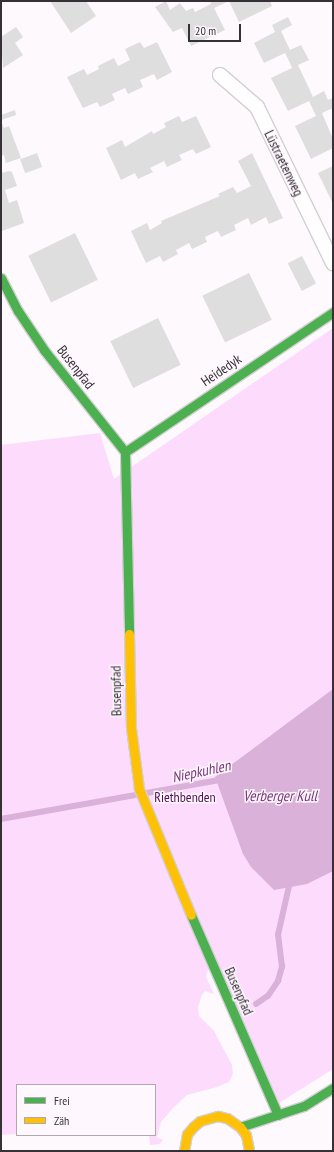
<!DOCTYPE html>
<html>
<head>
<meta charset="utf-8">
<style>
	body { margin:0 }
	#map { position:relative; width:334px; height:1152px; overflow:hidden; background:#fdf9fd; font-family:"PT Sans Narrow",sans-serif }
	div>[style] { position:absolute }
	.green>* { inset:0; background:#fddbfd }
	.water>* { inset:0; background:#d9b1d9 }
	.stream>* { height:5.5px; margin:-2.75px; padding:0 2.75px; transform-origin:2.75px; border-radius:2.75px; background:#d9b1d9 }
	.building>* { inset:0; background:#dfdede; transform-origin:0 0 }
	.roads { filter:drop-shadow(1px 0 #d3cfd3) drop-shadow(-1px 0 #d3cfd3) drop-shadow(0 1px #d3cfd3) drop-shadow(0 -1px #d3cfd3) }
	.street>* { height:14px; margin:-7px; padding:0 7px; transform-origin:7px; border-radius:7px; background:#fffeff }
	.fast>* { height:9px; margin:-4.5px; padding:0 4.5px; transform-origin:4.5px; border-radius:4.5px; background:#4caf50 }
	.slow>* { height:9px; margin:-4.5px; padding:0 4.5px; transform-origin:4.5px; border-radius:4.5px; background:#ffc107 }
	span { translate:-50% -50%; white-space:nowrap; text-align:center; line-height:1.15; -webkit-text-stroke:3px #fff7fe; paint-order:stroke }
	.street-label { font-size:14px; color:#363136 }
	.park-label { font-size:14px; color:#520d54 }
	.water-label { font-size:15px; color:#79367b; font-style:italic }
	.frame { position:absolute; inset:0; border:2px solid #363136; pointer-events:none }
	.legend { position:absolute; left:16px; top:1084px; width:140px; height:52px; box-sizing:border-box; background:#fff7fe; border:1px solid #afa8ae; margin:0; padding:5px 7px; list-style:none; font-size:12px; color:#363136 }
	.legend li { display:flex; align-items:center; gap:8px; height:20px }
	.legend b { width:20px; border:1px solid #afa8ae }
	.scale { position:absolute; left:188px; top:24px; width:53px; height:18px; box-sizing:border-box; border:2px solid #363136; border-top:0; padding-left:5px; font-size:12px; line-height:14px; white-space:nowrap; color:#363136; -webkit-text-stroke:3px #fff7fe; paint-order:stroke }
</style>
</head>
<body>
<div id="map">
	<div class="green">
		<div style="clip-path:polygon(333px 328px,333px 1069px,279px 1103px,208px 969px,206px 977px,214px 994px,205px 991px,202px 995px,198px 1007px,199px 1016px,214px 1031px,232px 1065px,233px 1074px,229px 1082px,217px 1087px,187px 1095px,173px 1108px,161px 1122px,157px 1137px,163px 1140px,160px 1144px,150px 1145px,149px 1135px,155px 1135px,155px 1085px,17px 1085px,17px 1134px,1px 1135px,1px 445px,100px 433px,114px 479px)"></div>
	</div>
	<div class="water">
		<div style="clip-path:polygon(333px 689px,333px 871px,307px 884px,274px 890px,251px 867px,243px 854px,215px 777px)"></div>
	</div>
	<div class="stream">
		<div style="left:1px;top:819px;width:223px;rotate:-10.1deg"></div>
		<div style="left:256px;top:1004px;width:14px;rotate:-34deg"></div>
		<div style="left:268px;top:996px;width:18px;rotate:-56deg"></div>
		<div style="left:278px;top:981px;width:15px;rotate:-74deg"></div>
		<div style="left:282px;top:967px;width:32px;rotate:-97deg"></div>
		<div style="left:278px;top:935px;width:50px;rotate:-77.3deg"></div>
	</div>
	<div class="building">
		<div style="clip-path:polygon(50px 1px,86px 1px,96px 16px,71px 33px)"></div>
		<div style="clip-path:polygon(166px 1px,170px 10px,180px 3px,186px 11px,193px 8px,195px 12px,211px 4px,210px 1px,270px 1px,272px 6px,239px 22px,229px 1px,214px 8px,225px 30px,191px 46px,182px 28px,173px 32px,155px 7px)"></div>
		<div style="clip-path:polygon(288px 17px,292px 25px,281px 31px,290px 50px,301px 45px,309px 60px,298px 65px,313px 97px,324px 91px,328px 100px,333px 98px,333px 108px,322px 113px,333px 139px,333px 148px,311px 159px,295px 126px,316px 116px,309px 101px,288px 111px,271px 78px,292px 68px,289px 61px,285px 53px,264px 63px,254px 43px,275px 32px,272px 25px)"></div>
		<div style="clip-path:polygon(16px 27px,23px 37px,15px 43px,23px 55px,3px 68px,1px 37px)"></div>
		<div style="clip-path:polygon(140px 42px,144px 48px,157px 42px,172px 72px,157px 80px,154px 74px,140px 80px,143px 87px,128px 94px,125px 88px,112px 94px,115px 100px,100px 107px,97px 102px,83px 108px,67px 77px,84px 69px,87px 75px,99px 69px,98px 66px,114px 58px,118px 66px,130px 60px,125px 49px)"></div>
		<div style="clip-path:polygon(15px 110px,16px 115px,1px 120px,1px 115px)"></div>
		<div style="clip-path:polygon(179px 116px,182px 122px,196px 116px,211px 147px,196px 154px,193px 149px,179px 155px,182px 160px,167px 167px,164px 161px,150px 168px,153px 172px,138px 179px,135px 173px,121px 180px,106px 148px,122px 140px,125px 147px,152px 131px,153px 134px,166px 127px,164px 123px)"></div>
		<div style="clip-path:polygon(1px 121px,4px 128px,9px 126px,21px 158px,6px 163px,4px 155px,1px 156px)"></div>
		<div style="left:37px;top:153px;width:15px;height:18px;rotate:70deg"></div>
		<div style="clip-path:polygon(252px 153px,283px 218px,269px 224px,266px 217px,251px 225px,248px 218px,234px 225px,236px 230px,221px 237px,218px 231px,205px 237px,207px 242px,192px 249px,189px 243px,176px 250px,178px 254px,163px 262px,160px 256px,146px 263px,131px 231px,147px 223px,150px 230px,162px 223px,161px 221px,220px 196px,218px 194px,233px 187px,237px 193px,251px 186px,238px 161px)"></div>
		<div style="clip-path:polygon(333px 166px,333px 204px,318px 173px)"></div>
		<div style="clip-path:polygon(9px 171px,12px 172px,17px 186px,5px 190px,9px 203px,17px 200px,24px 223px,2px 231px,1px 173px)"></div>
		<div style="left:75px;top:233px;width:52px;height:52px;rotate:64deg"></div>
		<div style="left:302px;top:256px;width:31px;height:16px;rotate:63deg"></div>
		<div style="left:249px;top:273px;width:52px;height:52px;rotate:64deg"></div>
		<div style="left:158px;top:318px;width:52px;height:53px;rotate:64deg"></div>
	</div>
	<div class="roads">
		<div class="street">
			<div style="left:220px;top:75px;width:49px;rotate:40.9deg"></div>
			<div style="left:257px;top:107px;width:174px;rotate:64deg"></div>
		</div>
		<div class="fast">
			<div style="left:1px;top:278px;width:37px;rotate:63deg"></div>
			<div style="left:18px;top:311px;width:47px;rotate:56.3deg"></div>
			<div style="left:44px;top:350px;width:130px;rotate:51.5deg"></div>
			<div style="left:125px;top:452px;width:182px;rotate:88.7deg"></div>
			<div style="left:125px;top:452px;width:251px;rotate:-33.9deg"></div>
			<div style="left:191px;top:915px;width:218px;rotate:66.5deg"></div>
			<div style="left:240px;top:1127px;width:67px;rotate:-18.2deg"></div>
			<div style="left:304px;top:1106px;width:34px;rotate:-32deg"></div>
		</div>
		<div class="slow">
			<div style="left:129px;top:634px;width:94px;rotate:88.8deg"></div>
			<div style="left:131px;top:728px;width:62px;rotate:82.5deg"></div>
			<div style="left:139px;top:789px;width:136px;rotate:67.6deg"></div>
			<div style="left:184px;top:1151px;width:17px;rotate:-80deg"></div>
			<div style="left:187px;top:1134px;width:9px;rotate:-49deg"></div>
			<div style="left:193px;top:1127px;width:9px;rotate:-41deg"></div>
			<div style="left:200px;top:1121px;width:19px;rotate:-16deg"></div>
			<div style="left:218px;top:1116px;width:9px;rotate:13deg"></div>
			<div style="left:227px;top:1118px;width:16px;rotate:35deg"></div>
			<div style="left:240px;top:1127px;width:10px;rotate:53deg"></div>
			<div style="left:246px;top:1135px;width:16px;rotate:79deg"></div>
		</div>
	</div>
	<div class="street-label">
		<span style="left:284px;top:163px;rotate:64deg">Lüstraetenweg</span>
		<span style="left:76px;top:367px;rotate:52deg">Busenpfad</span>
		<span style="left:221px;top:370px;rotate:-34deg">Heidedyk</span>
		<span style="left:116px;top:691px;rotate:-91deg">Busenpfad</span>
		<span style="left:239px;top:991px;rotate:66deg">Busenpfad</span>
	</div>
	<div class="park-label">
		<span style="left:185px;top:797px">Riethbenden</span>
	</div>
	<div class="water-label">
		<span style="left:201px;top:771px;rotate:-12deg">Niepkuhlen</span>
		<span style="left:280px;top:796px">Verberger Kull</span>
	</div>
	<div class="frame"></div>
	<ul class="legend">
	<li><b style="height:5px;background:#4caf50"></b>Frei</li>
	<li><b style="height:5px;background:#ffc107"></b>Zäh</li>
	</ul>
	<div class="scale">20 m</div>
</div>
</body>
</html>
